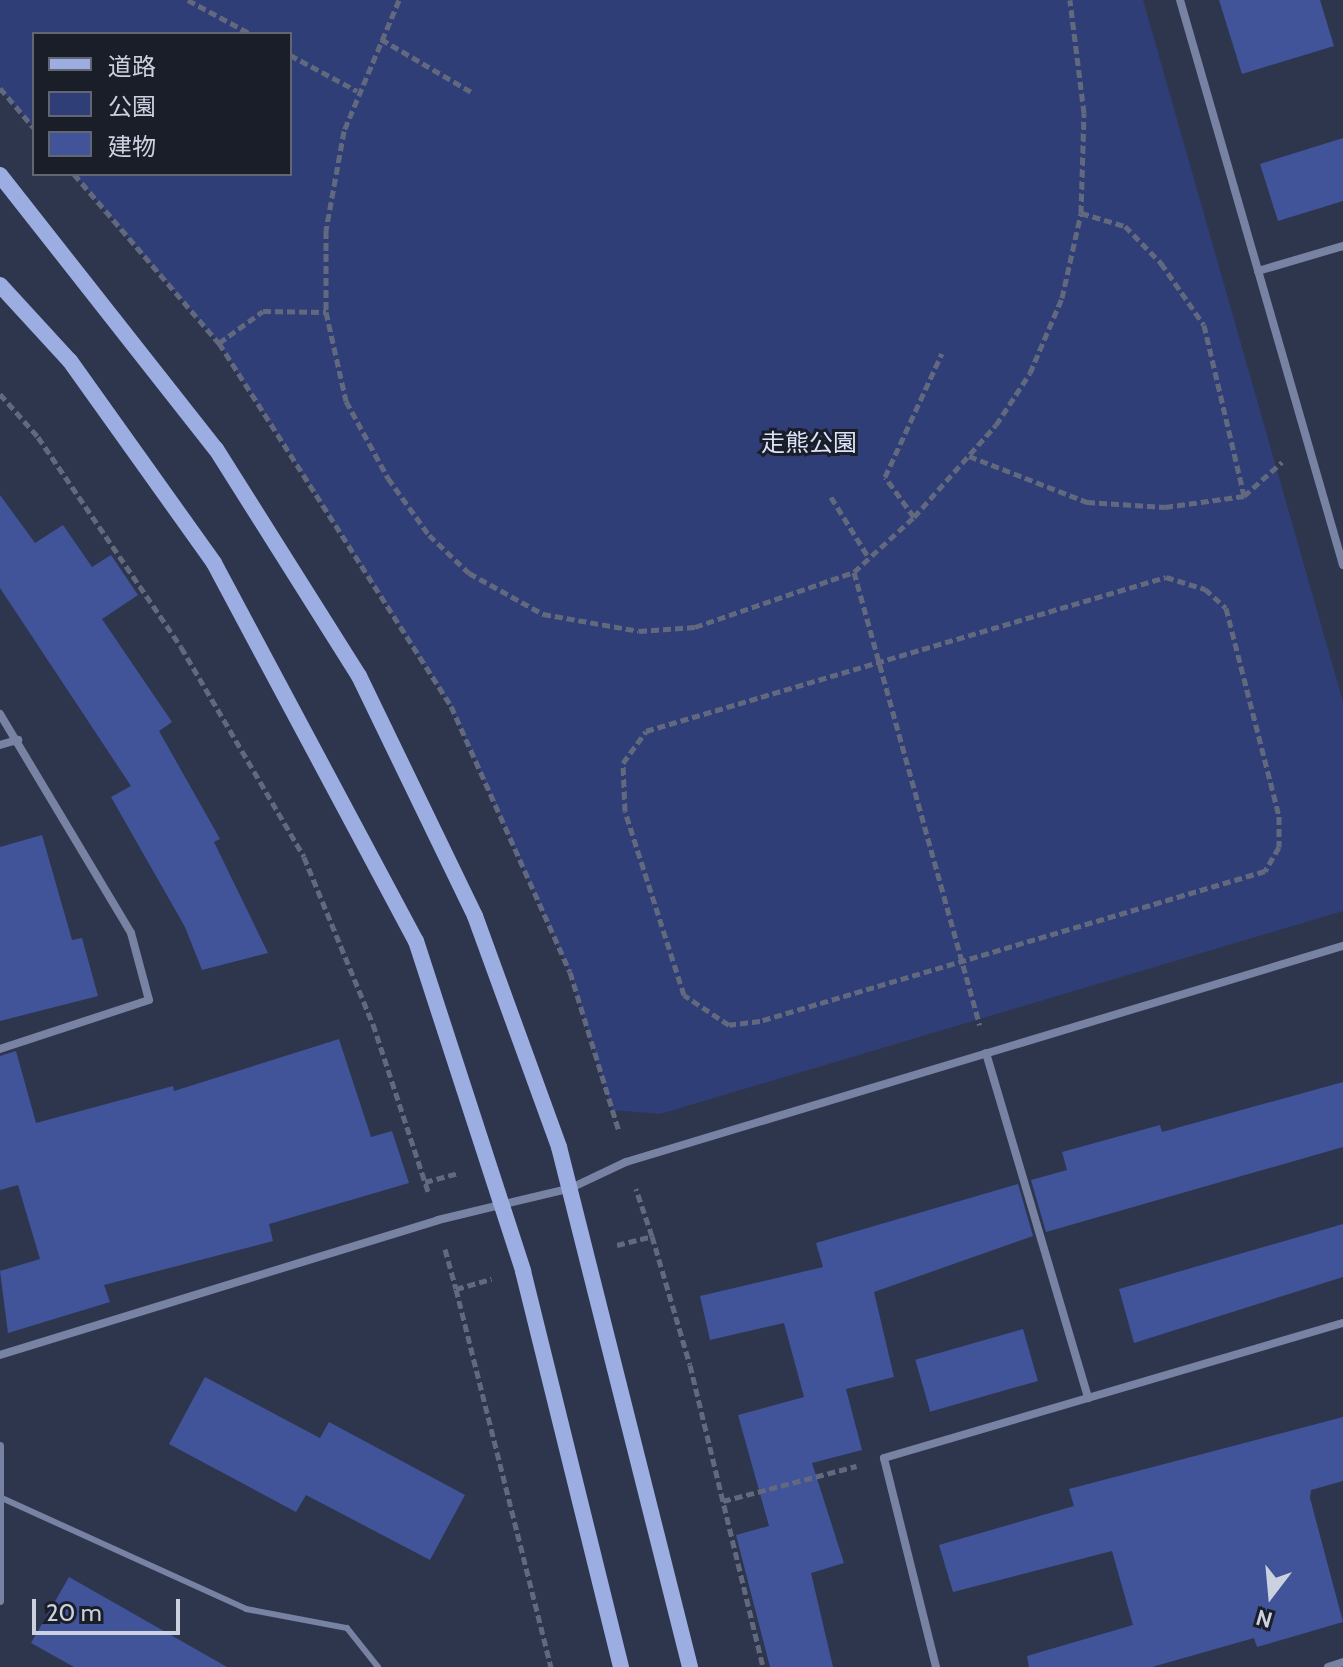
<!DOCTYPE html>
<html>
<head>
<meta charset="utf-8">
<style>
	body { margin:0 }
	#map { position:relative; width:1343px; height:1667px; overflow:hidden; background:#2e364e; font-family:Cabin,"Noto Sans JP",sans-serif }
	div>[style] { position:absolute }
	.green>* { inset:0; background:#303e77 }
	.building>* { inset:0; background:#415399; transform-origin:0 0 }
	.path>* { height:5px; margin-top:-2.5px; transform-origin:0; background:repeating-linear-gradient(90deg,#62697e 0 8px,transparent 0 12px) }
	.lane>* { height:6px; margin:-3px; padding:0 3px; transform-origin:3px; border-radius:3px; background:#7883a4 }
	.street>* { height:8px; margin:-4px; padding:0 4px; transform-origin:4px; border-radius:4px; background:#7883a4 }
	.secondary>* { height:16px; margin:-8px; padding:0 8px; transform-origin:8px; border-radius:8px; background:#9cade2 }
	span { translate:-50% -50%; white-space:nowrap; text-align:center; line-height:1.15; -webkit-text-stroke:6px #1a1e29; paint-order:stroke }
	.park-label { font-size:24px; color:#dde4f9 }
	.legend { position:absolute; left:32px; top:32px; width:260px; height:144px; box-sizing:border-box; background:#1a1e29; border:2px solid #616672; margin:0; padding:10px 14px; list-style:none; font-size:24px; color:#ccd1e0 }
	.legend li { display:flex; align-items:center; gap:16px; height:40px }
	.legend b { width:40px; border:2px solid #616672 }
	.north { position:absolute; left:1231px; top:1555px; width:80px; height:80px; -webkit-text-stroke:6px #1a1e29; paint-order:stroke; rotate:196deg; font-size:22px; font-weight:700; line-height:32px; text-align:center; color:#ccd1e0 }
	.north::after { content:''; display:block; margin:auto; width:28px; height:36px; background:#ccd1e0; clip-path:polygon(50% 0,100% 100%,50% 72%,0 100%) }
	.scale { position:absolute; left:32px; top:1599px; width:148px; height:36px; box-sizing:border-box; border:4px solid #ccd1e0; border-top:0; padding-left:10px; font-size:24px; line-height:28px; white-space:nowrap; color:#ccd1e0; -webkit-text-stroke:6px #1a1e29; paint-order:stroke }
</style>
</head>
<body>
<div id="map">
	<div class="green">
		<div style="clip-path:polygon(0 0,1143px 0,1343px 702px,1343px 911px,660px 1114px,612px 1110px,570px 972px,451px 706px,219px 343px,74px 174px,290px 174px,290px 34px,34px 34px,34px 128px,0 88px)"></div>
	</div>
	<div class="building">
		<div style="clip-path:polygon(1219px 0,1320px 0,1334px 46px,1242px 74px)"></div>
		<div style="clip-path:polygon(1343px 138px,1343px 201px,1278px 221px,1260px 164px)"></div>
		<div style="clip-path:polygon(0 495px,35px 543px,63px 525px,92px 567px,111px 555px,138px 595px,102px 619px,172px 722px,159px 731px,220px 839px,214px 842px,268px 953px,202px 970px,185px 927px,111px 797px,131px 786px,0 588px)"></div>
		<div style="clip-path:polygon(42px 835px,72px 940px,82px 938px,98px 996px,0 1021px,0 847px)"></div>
		<div style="clip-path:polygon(339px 1039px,371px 1137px,392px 1131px,409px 1183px,269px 1224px,273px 1241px,104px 1285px,110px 1302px,8px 1333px,0 1271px,40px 1259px,18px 1185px,0 1190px,0 1056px,16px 1051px,36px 1123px,173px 1086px,174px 1091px)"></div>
		<div style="clip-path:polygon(1343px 1082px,1343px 1147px,1046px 1232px,1031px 1180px,1067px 1170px,1062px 1152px,1160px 1125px,1162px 1132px)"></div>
		<div style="clip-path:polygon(1018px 1184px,1033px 1236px,874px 1292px,894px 1377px,846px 1389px,862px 1450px,812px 1463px,844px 1563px,811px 1573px,833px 1667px,770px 1667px,736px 1535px,769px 1526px,738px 1415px,804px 1397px,784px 1323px,710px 1340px,700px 1296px,823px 1267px,816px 1243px)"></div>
		<div style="clip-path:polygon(1343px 1224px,1343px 1277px,1134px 1343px,1119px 1289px)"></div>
		<div style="left:1023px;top:1329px;width:54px;height:112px;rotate:74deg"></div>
		<div style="clip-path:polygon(205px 1377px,320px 1438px,329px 1422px,465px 1495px,430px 1560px,306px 1495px,296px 1512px,169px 1444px)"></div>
		<div style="clip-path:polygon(1343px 1417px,1343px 1481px,1311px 1490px,1310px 1498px,1343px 1622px,1257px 1647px,1254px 1638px,1152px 1667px,1029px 1667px,1027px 1656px,1133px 1625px,1112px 1551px,953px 1592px,939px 1545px,1074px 1506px,1069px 1489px)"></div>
		<div style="clip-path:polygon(69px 1577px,227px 1667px,74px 1667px,31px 1643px)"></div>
	</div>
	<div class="path">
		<div style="left:188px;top:0;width:72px;rotate:28.4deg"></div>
		<div style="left:399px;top:0;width:142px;rotate:112.8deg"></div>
		<div style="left:344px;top:131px;width:101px;rotate:100.3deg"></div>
		<div style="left:326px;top:230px;width:82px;rotate:90deg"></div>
		<div style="left:326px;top:312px;width:91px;rotate:77.3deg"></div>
		<div style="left:346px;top:401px;width:88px;rotate:61.4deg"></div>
		<div style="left:388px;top:478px;width:70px;rotate:54.3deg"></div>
		<div style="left:429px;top:535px;width:55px;rotate:43.5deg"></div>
		<div style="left:469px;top:573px;width:85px;rotate:29deg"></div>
		<div style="left:543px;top:614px;width:97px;rotate:10deg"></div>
		<div style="left:639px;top:631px;width:56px;rotate:-4.1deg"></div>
		<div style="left:695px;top:627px;width:168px;rotate:-19.1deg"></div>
		<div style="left:854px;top:572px;width:81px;rotate:-42.5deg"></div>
		<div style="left:914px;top:517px;width:123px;rotate:-48.3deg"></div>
		<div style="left:996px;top:425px;width:62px;rotate:-56.8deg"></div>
		<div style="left:1030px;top:373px;width:82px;rotate:-66.9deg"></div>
		<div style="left:1062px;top:298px;width:87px;rotate:-77.4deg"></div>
		<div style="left:1081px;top:213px;width:100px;rotate:-88.3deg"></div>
		<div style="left:1084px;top:113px;width:114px;rotate:-97.1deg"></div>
		<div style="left:381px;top:39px;width:107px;rotate:30.4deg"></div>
		<div style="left:290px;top:55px;width:76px;rotate:28.2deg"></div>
		<div style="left:0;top:88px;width:52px;rotate:49.6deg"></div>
		<div style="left:74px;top:174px;width:223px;rotate:49.4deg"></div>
		<div style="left:219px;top:343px;width:431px;rotate:57.4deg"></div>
		<div style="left:451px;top:706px;width:291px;rotate:65.9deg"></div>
		<div style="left:570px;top:972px;width:166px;rotate:72.9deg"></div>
		<div style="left:1081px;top:213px;width:46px;rotate:16.5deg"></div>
		<div style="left:1125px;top:226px;width:52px;rotate:45.8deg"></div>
		<div style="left:1161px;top:263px;width:75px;rotate:55.3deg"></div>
		<div style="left:1204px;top:325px;width:175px;rotate:76.8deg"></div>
		<div style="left:219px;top:343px;width:54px;rotate:-36deg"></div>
		<div style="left:263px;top:311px;width:63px;rotate:0.9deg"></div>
		<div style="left:0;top:394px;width:57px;rotate:48.5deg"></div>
		<div style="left:38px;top:437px;width:254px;rotate:55.7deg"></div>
		<div style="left:181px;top:647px;width:243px;rotate:59.6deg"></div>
		<div style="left:304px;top:857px;width:181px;rotate:67.6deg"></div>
		<div style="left:373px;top:1024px;width:179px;rotate:71.8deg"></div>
		<div style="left:969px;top:456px;width:127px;rotate:21.3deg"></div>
		<div style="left:1087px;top:502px;width:78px;rotate:3.7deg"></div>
		<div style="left:1165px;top:507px;width:80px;rotate:-7.9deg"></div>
		<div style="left:1244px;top:496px;width:51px;rotate:-41.8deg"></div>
		<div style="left:831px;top:497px;width:72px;rotate:58.1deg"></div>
		<div style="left:914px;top:517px;width:49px;rotate:-125.9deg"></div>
		<div style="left:885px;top:477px;width:136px;rotate:-65.3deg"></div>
		<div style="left:854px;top:572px;width:470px;rotate:74.5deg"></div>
		<div style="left:1166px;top:577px;width:41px;rotate:17.1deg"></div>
		<div style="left:1205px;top:589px;width:28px;rotate:42deg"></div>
		<div style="left:1226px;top:608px;width:215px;rotate:75.7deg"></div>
		<div style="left:1279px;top:816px;width:31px;rotate:90deg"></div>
		<div style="left:1279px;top:847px;width:28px;rotate:120deg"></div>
		<div style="left:1265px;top:871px;width:527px;rotate:163.46deg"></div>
		<div style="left:760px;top:1021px;width:31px;rotate:173deg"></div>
		<div style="left:729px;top:1025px;width:54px;rotate:-146.3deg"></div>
		<div style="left:684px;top:995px;width:193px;rotate:-107.8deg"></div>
		<div style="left:625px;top:811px;width:48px;rotate:-92.4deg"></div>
		<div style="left:623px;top:763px;width:39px;rotate:-54deg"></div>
		<div style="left:646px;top:731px;width:542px;rotate:-16.5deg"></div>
		<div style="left:425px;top:1182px;width:35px;rotate:-15deg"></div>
		<div style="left:652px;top:1236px;width:134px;rotate:73.6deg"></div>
		<div style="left:690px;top:1365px;width:311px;rotate:76.4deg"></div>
		<div style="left:617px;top:1245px;width:36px;rotate:-14deg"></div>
		<div style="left:652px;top:1236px;width:50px;rotate:-108.8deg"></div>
		<div style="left:445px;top:1249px;width:41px;rotate:74.6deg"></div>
		<div style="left:456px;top:1289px;width:37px;rotate:-16deg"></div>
		<div style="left:456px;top:1289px;width:390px;rotate:75.9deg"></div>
		<div style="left:723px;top:1501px;width:138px;rotate:-14.7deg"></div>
	</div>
	<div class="lane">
		<div style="left:4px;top:1499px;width:266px;rotate:24.4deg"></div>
		<div style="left:246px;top:1609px;width:103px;rotate:10.7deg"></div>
		<div style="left:347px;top:1628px;width:50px;rotate:51.5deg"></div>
	</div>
	<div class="street">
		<div style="left:1180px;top:0;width:588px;rotate:73.91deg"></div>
		<div style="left:1258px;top:271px;width:89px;rotate:-16.4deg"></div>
		<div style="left:0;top:714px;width:255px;rotate:59.1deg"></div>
		<div style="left:131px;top:933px;width:69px;rotate:75deg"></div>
		<div style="left:149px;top:1000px;width:157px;rotate:161.8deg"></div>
		<div style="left:0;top:745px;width:19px;rotate:-16deg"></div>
		<div style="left:986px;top:1053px;width:360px;rotate:73.5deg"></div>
		<div style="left:0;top:1355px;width:458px;rotate:-17.1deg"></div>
		<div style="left:438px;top:1220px;width:137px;rotate:-13.5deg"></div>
		<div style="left:571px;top:1188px;width:61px;rotate:-25.3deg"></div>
		<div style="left:626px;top:1162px;width:749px;rotate:-16.77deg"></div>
		<div style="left:0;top:1446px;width:155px;rotate:90deg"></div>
		<div style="left:936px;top:1667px;width:215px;rotate:-104deg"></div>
		<div style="left:884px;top:1458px;width:478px;rotate:-16.4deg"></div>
		<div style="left:1328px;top:1667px;width:16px;rotate:-18deg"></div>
	</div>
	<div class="secondary">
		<div style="left:0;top:175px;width:349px;rotate:51.8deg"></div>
		<div style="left:216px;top:449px;width:268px;rotate:57.8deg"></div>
		<div style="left:359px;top:676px;width:267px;rotate:64.2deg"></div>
		<div style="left:475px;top:916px;width:246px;rotate:70deg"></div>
		<div style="left:559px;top:1147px;width:536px;rotate:75.86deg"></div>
		<div style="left:0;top:285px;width:103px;rotate:47.4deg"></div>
		<div style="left:70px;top:361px;width:248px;rotate:54.5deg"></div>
		<div style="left:214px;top:563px;width:429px;rotate:61.9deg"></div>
		<div style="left:416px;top:941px;width:347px;rotate:72deg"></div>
		<div style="left:523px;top:1271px;width:408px;rotate:76.1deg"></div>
	</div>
	<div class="park-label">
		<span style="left:809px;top:443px">走熊公園</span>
	</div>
	<ul class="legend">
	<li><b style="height:10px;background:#9cade2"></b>道路</li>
	<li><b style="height:22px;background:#303e77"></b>公園</li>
	<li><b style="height:22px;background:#415399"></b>建物</li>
	</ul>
	<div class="north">N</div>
	<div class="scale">20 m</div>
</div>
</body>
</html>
